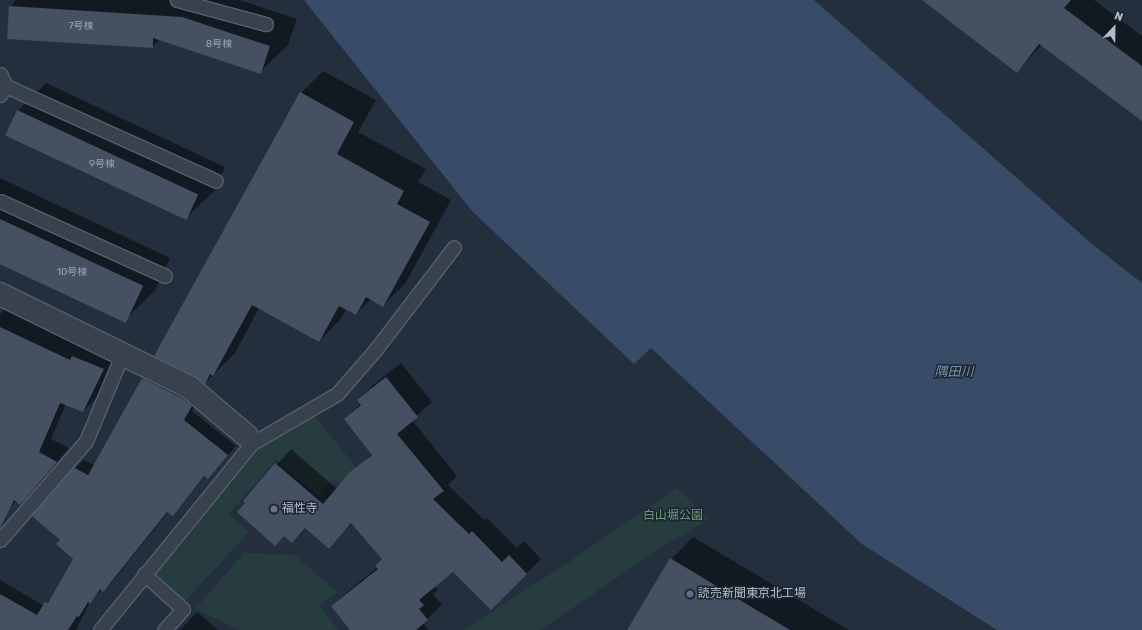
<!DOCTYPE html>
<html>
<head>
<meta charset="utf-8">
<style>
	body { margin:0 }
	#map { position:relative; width:1142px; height:630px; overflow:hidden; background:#242f3e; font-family:Rubik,"Noto Sans JP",sans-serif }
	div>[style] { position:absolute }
	.green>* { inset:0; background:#263c3f }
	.water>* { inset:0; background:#394c67 }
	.shadow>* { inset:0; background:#0007 }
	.building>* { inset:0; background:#455162; transform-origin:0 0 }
	.roads { filter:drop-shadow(1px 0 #565f6c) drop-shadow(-1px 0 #565f6c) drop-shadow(0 1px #565f6c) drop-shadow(0 -1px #565f6c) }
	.lane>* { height:13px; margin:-6.5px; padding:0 6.5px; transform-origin:6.5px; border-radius:6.5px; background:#38414e }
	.street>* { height:22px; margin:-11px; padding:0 11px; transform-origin:11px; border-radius:11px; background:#38414e }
	.dots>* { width:11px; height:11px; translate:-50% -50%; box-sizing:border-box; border:2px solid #1d2633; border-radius:50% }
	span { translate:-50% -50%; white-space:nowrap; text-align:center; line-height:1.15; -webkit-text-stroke:3px #1d2633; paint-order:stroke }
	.number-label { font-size:10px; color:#98a1af }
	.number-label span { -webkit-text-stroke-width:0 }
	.poi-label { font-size:12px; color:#b4bcc9 }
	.left { translate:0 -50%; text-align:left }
	.park-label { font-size:12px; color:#6b9a76 }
	.water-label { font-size:13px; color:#7c92b1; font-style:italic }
	.north { position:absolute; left:1094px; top:8px; width:40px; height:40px; -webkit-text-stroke:3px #1d2633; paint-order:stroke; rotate:22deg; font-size:11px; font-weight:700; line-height:16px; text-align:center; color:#b4bcc9 }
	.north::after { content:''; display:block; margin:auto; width:14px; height:18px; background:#b4bcc9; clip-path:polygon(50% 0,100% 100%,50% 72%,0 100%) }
</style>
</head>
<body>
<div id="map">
	<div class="green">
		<div style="clip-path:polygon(312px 413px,376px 492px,362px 505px,333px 479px,318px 495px,276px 460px,229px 514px,249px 532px,185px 601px,156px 574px,257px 450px)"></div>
		<div style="clip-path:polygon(677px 488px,709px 519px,661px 548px,540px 630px,463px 630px,563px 566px)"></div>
		<div style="clip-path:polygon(244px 553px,295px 555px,337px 592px,320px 606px,338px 630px,239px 630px,195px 609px)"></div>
	</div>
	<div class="water">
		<div style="clip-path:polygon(304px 0,814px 0,1092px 244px,1142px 283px,1142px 630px,997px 630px,862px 544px,651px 348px,634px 364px,472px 211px)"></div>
	</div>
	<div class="shadow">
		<div style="clip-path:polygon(16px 0,240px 0,297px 19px,288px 45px,260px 72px,160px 39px,152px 47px,10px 7px)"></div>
		<div style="clip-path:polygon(924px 0,1094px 0,1142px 36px,1142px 120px,1042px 45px,1017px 71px)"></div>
		<div style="clip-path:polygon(323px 71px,376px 100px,358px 132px,426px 169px,418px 182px,451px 200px,405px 284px,383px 305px,371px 299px,356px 314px,346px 309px,341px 319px,319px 341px,259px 308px,235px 353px,205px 383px,301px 93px)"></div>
		<div style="clip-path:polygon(46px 83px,225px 167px,214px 191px,186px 218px,18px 111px)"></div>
		<div style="clip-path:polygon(0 178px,170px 258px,155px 290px,127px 318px,0 259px)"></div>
		<div style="clip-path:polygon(4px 310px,82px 347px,86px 343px,116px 356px,96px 398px,83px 411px,66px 404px,51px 439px,69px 448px,20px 504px,16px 501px,9px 508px,0 523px,0 314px)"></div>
		<div style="clip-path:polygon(401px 363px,432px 402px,412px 420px,457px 476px,448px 485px,484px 520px,487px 518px,517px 548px,524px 541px,541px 559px,491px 608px,453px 571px,434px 586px,438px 590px,433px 594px,442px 605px,423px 623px,429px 630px,353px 630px,332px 606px,347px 592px,378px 567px,383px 559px,352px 523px,329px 547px,306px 528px,292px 542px,244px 501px,291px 449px,337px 489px,372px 453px,345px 419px,361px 403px,358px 400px,373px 385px)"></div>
		<div style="clip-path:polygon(151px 370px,200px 397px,192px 411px,236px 446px,208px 478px,205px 476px,173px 515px,168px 512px,112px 582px,103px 590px,102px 589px,90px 602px,76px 630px,0 630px,0 580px,44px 606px,54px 595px,74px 559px,61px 540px,73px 470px,84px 460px,94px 465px,142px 378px)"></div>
		<div style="clip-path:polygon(693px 537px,849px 630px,628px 630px,671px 559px)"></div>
		<div style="clip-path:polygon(197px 612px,218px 630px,180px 630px)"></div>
	</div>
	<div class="building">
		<div style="clip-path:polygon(922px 0,1071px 0,1064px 8px,1142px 66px,1142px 121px,1039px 44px,1017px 73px)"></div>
		<div style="clip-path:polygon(9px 6px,182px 17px,270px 46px,261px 74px,153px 38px,153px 48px,7px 39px)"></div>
		<div style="clip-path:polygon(300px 92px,354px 122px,337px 154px,404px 191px,397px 204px,430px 222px,383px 307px,366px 297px,356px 315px,339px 306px,319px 342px,252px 305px,213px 376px,210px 374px,205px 384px,195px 376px,154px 356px)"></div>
		<div style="left:17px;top:110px;width:200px;height:28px;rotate:25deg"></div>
		<div style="left:0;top:219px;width:158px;height:41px;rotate:25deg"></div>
		<div style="clip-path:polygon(0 327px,70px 360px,72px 356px,104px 369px,83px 412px,60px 403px,39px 452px,57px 462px,20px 505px,14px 500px,0 528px)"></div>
		<div style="clip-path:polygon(386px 377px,418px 417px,397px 434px,444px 491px,433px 499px,469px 534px,472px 531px,502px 562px,509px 555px,527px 574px,491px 610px,453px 572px,419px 600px,424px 605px,419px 609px,428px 620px,416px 630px,350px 630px,331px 606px,378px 569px,375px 566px,382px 559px,351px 523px,329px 549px,305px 528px,292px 543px,284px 536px,275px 546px,237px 512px,245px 503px,243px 501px,275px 463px,323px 504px,350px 472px,372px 455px,344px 419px,361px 405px,357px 400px)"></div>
		<div style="clip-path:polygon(142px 378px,182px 398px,192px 406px,184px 420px,228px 455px,208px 479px,204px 476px,173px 516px,167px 512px,103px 592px,100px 589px,90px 604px,88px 602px,79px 617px,77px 616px,68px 630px,0 630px,0 594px,37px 615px,45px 602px,48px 603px,73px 559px,56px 544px,60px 540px,32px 516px,72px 469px,75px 468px,88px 475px)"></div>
		<div style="clip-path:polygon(670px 558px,790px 630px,627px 630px)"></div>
	</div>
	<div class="roads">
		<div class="lane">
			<div style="left:177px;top:0;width:92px;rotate:15.1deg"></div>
			<div style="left:0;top:74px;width:13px;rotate:63deg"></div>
			<div style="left:6px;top:86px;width:11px;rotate:124deg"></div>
			<div style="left:6px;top:86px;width:230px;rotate:24.3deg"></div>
			<div style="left:0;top:201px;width:181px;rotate:24.4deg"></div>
			<div style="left:0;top:540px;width:131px;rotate:-49deg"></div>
			<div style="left:86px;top:441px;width:93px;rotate:-67.3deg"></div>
			<div style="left:144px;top:574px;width:52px;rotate:41.9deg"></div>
			<div style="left:183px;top:609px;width:28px;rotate:132deg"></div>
			<div style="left:100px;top:630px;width:240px;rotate:-50.9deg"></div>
			<div style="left:251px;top:444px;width:99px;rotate:-30.2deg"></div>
			<div style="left:337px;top:394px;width:60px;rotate:-49.1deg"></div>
			<div style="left:376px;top:349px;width:128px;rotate:-52.6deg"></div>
		</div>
		<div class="street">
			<div style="left:0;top:294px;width:211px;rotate:26.2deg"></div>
			<div style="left:189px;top:387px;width:76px;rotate:40.2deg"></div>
		</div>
	</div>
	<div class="dots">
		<div style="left:274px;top:509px;background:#6b7280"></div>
		<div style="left:690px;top:594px;background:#5c6f8a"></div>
	</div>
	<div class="number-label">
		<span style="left:81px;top:27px">7号棟</span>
		<span style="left:219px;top:45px">8号棟</span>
		<span style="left:102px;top:165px">9号棟</span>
		<span style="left:72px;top:273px">10号棟</span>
	</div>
	<div class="poi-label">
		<span class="left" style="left:282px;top:509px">福性寺</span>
		<span class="left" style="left:698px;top:594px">読売新聞東京北工場</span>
	</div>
	<div class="park-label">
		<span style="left:673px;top:516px">白山堀公園</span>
	</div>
	<div class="water-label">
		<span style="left:954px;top:372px">隅田川</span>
	</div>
	<div class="north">N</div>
</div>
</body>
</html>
